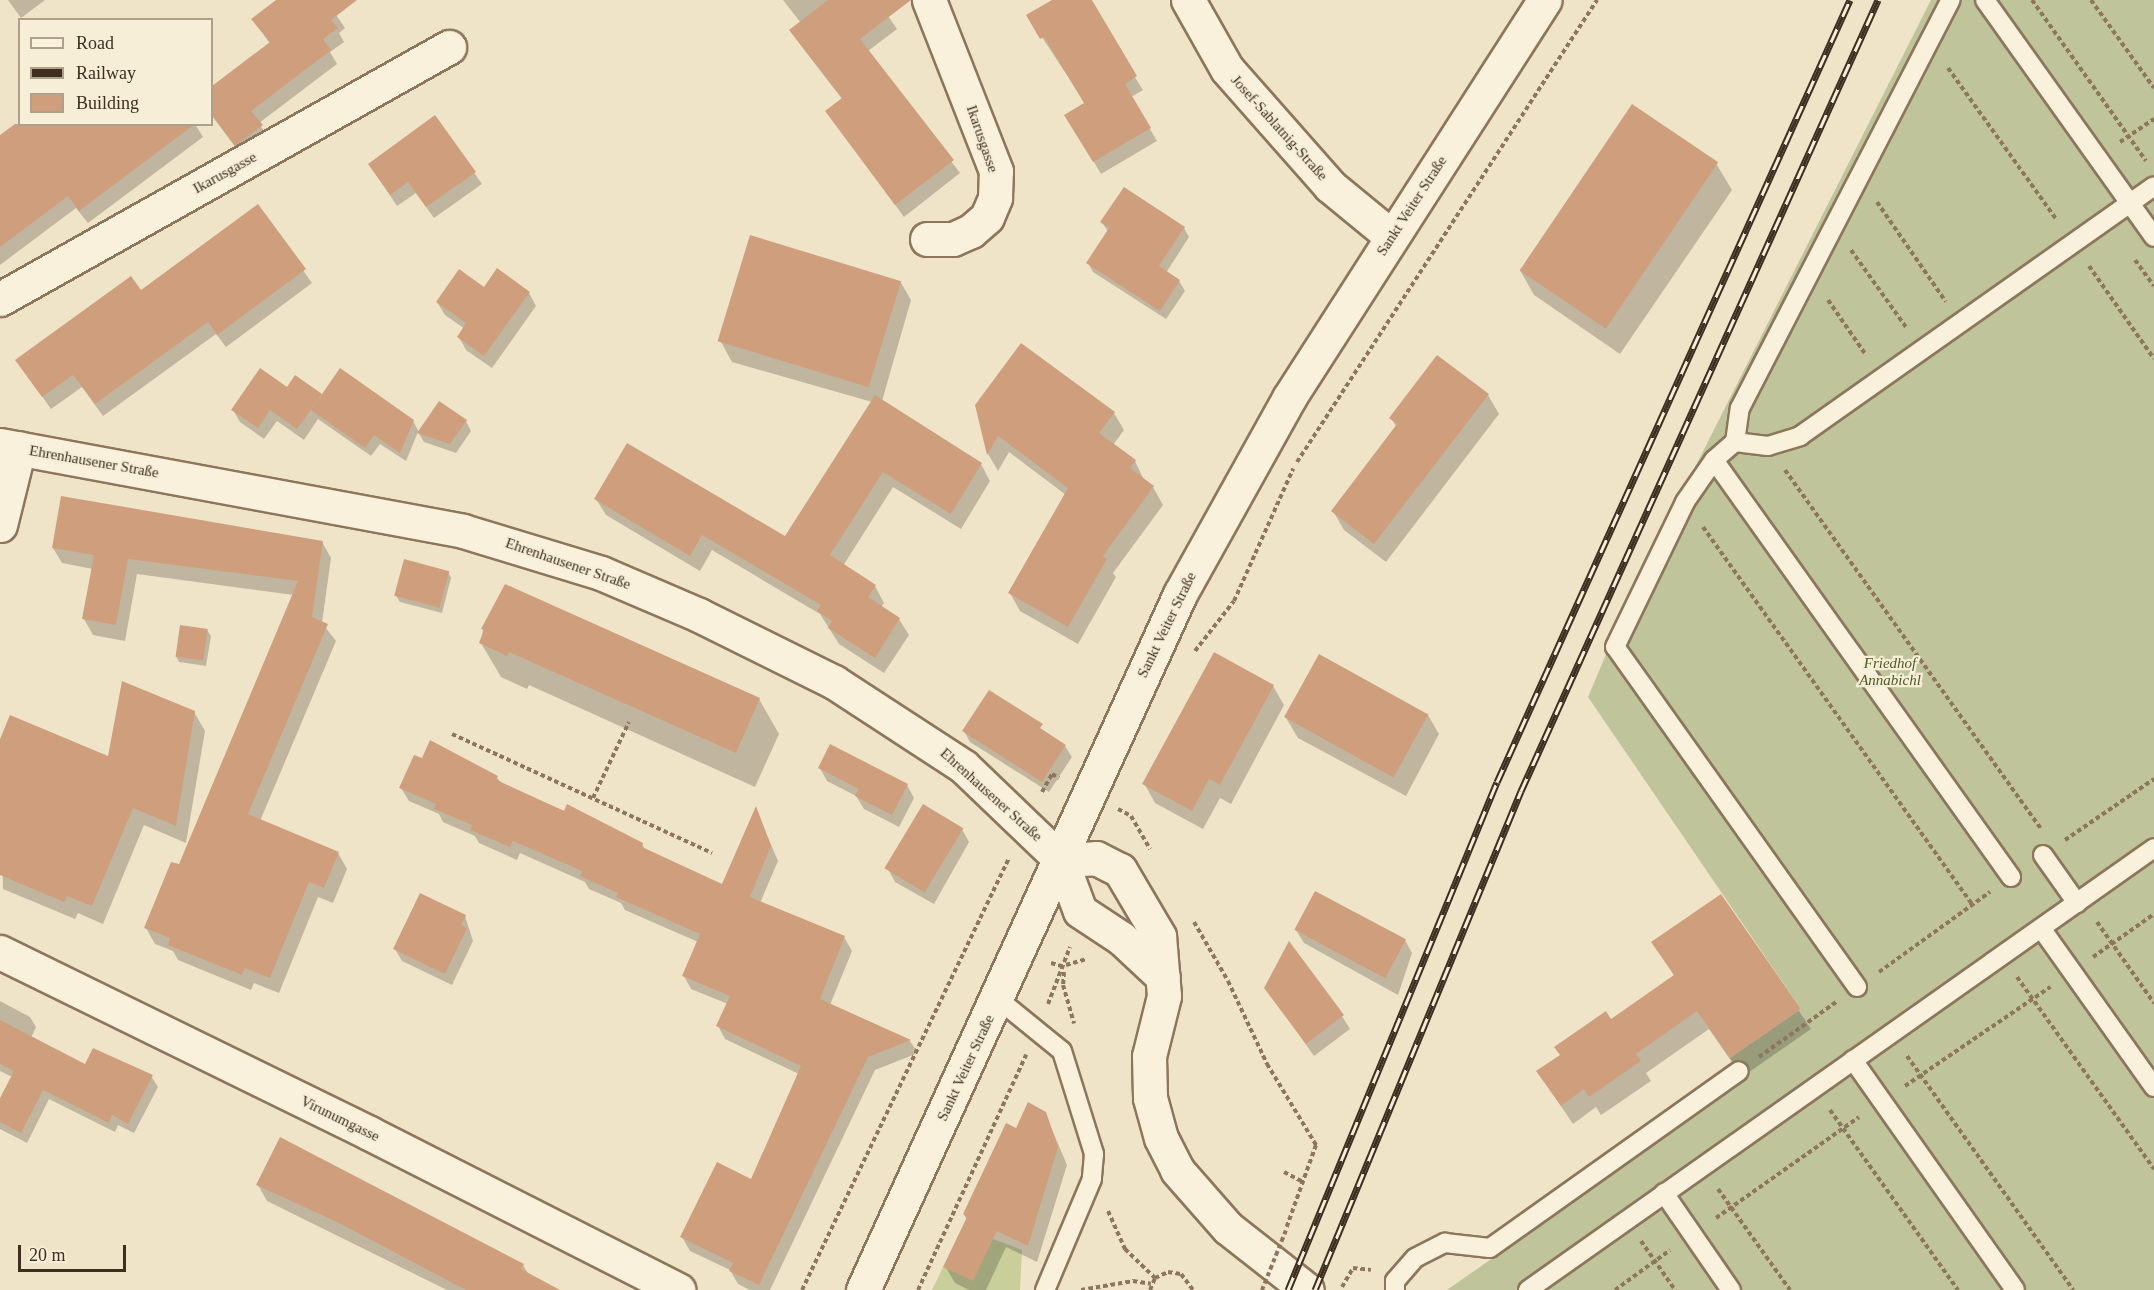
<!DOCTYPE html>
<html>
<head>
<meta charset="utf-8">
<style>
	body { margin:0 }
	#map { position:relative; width:2154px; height:1290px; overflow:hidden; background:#f0e4c8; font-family:Georgia,serif }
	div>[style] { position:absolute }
	.green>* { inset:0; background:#c9cf9b }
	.cemetery>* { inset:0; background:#bfc49a }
	.shadow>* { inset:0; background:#0003 }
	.building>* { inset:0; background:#cf9f7d; transform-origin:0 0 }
	.path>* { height:4px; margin-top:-2px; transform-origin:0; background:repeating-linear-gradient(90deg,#8d765c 0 4.5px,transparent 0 7.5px) }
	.roads { filter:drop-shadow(2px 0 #8d765c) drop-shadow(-2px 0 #8d765c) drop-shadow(0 2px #8d765c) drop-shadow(0 -2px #8d765c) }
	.lane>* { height:18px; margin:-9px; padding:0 9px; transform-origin:9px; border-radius:9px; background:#faf1dc }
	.street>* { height:33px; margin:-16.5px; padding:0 16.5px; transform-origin:16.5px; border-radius:16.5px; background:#faf1dc }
	.secondary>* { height:33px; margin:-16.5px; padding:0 16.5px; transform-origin:16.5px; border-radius:16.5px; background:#faf1dc }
	.rail>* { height:7px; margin-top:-3.5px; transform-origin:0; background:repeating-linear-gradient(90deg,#f7eed8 0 14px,#3d2e20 0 28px); box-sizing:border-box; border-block:2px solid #3d2e20 }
	.path-bridge>* { height:4px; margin-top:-2px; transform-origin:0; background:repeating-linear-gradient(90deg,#8d765c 0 4.5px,transparent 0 7.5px) }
	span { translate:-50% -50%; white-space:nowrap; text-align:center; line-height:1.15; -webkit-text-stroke:4.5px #f7eed8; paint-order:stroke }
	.street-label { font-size:15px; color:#3d2e20 }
	.park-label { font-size:15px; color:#4d5a26; font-style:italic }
	.legend { position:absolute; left:18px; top:18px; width:195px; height:108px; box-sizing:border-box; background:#f7eed8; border:2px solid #ada18e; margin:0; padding:8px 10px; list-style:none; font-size:18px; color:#3d2e20 }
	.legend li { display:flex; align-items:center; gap:12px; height:30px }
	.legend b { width:30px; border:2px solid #ada18e }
	.scale { position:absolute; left:18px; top:1245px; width:108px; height:27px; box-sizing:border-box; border:3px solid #3d2e20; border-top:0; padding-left:8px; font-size:18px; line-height:21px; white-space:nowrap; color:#3d2e20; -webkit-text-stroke:4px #f7eed8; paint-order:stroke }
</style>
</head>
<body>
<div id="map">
	<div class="green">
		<div style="clip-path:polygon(993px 1239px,1022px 1250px,1020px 1290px,932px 1290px,943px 1267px)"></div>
	</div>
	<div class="cemetery">
		<div style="clip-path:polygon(1931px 0,2154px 0,2154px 1290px,1447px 1290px,1746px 1080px,1730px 1058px,1801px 1009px,1588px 697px,1635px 586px)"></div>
	</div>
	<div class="shadow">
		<div style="clip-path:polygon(8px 0,45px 0,21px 18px)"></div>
		<div style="clip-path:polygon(277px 0,326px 0,345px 28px,339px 33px,344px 42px,330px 52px,337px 64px,259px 123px,269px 139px,243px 157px,212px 116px,212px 88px,270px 44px,253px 19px)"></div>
		<div style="clip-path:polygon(783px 0,877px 0,897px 29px,868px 51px,960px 173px,904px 217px,827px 111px,842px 99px,799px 43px,791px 30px,801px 23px)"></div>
		<div style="clip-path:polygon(1055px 0,1086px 0,1143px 90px,1131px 97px,1157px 141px,1101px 174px,1066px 115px,1086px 104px,1028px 16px)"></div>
		<div style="clip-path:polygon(1632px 106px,1717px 165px,1732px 190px,1620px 354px,1534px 295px,1520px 270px)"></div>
		<div style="clip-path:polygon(435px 117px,482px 184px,434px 218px,416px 193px,397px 206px,370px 165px)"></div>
		<div style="clip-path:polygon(48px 124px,195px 124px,203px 137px,88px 223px,76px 208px,0 265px,0 138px)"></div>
		<div style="clip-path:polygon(258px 206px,312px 283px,226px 347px,216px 334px,103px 416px,82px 387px,51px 409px,17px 361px,141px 292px)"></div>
		<div style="clip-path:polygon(1102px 222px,1184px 228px,1189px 237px,1166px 273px,1179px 281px,1185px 291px,1166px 319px,1093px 272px,1088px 263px,1108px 232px)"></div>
		<div style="clip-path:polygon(900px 281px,911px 300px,882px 401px,981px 464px,990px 481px,961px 529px,893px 487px,843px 566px,875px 586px,884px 603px,881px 607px,899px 619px,909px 635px,884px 673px,839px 644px,820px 614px,712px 550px,700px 571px,606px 515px,596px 499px,786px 538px,872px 402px,732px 362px,721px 342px)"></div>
		<div style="clip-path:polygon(484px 289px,529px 293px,536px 306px,492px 368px,466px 350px,459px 337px,465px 329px,445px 315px,437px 302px)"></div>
		<div style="clip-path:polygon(287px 389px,413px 421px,419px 432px,466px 421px,471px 431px,456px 453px,424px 442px,418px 432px,406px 461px,380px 444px,371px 456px,318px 419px,304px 440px,277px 421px,264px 439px,240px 422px,233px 410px)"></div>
		<div style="clip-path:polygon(1488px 395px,1499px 414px,1386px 562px,1344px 530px,1333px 511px,1397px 428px,1391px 418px)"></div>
		<div style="clip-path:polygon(976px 405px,1114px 413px,1124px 430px,1113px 445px,1135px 461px,1144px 480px,1153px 487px,1163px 505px,1113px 573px,1116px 577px,1078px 644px,1020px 611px,1010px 593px,1066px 495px,1009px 452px,998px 471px,988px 454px)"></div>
		<div style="clip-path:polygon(322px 542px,331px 558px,322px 623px,336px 641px,260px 821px,338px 853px,347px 869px,333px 903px,318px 897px,279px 993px,254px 983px,251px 990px,178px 960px,173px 951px,155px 944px,146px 928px,180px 866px,294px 595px,137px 574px,125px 641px,93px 635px,84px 619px,93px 569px,62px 563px,53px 548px)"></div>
		<div style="clip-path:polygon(448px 572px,451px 578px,442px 613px,400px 602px,396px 596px)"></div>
		<div style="clip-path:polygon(483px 629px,759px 699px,779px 734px,755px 787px,529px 685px,527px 689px,501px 677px,481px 643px)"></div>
		<div style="clip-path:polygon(207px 630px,211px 636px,206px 666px,179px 662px,176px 656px)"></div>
		<div style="clip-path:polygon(1273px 686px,1284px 705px,1231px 804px,1220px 798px,1203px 829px,1155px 803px,1144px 783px)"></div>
		<div style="clip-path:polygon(989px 692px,1065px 746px,1072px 757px,1049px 792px,970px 742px,964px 731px)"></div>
		<div style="clip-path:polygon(194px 712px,205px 731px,186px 843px,144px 825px,103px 924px,78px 913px,75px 919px,3px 889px,0 742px,110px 758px)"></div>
		<div style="clip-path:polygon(1428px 715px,1439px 734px,1406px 796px,1298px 738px,1286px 718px)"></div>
		<div style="clip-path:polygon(820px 768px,907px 785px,914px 798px,899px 827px,864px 809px,856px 796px,827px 781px)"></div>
		<div style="clip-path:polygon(497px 777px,501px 784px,642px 844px,646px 851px,723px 886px,756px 809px,778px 861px,760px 903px,844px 937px,852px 951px,830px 1005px,910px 1041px,918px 1053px,875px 1070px,770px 1290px,750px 1290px,738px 1284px,730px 1270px,690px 1251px,682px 1237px,752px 1181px,799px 1074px,725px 1039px,718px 1026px,728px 1004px,691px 989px,684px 976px,698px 942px,625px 910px,621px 903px,589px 889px,585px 882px,520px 853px,517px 860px,479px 843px,475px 836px,443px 822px,439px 814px,409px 801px,401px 788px)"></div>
		<div style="clip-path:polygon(962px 829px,969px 842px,934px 904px,895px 882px,888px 869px)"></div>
		<div style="clip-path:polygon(1721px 896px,1811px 1029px,1742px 1077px,1709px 1029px,1646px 1073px,1651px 1081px,1601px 1115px,1596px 1107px,1573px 1124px,1538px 1072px,1675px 977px,1653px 942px)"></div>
		<div style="clip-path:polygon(465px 916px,473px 941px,452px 985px,402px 961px,395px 949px)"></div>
		<div style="clip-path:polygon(1296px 930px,1405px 940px,1412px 953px,1398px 995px,1304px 943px)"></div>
		<div style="clip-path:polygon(1266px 988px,1342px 1016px,1350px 1029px,1314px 1056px)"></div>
		<div style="clip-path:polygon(0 1001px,30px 1017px,36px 1027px,31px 1038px,85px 1066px,151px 1076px,158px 1087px,134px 1133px,118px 1125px,115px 1132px,49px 1099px,27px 1143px,0 1129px,0 1101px,12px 1077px,0 1071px)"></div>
		<div style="clip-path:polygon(1045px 1113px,1067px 1165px,1037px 1262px,1006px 1247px,986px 1290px,969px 1290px,955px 1283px,945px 1266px,967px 1220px,964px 1214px,1016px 1130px)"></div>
		<div style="clip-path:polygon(258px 1185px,523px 1265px,529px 1275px,557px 1290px,447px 1290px,267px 1201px)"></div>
	</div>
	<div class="building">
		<div style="clip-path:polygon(276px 0,357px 0,331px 20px,338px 28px,323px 39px,331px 50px,251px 111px,263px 125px,235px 146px,212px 115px,212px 86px,270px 42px,251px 19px)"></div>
		<div style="clip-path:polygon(828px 0,911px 0,860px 39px,954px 160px,895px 205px,825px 111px,842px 98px,789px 30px)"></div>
		<div style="clip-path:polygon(1052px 0,1092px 0,1137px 76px,1125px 84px,1151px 128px,1093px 162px,1064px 115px,1084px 103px,1044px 37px,1040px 39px,1026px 15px)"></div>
		<div style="left:1632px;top:104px;width:104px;height:201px;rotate:34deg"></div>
		<div style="clip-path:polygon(435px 115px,476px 172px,426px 207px,408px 182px,390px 195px,368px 164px)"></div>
		<div style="clip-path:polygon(15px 124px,195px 124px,79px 211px,68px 196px,0 247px,0 135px)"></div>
		<div style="clip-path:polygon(1124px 187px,1185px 227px,1159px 266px,1180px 280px,1160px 311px,1086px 263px,1109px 228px,1100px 222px)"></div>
		<div style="clip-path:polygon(258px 204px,306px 269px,217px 335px,208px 322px,95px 404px,73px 375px,42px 397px,15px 360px,131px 276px,141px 290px)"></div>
		<div style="left:750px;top:235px;width:158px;height:111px;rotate:17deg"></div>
		<div style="clip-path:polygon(497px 268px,530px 292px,484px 356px,457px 337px,466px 323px,436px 302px,459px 269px,484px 287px)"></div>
		<div style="clip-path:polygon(1021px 343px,1115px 412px,1099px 433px,1136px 460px,1130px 468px,1154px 486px,1103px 556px,1107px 559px,1068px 627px,1008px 593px,1068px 488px,998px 436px,987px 455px,975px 405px)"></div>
		<div style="clip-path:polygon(1437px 355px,1489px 394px,1374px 544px,1331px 511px,1397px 424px,1389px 418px)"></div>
		<div style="clip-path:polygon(260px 368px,287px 387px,295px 375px,322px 394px,297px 429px,270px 410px,258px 428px,231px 410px)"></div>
		<div style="clip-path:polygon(340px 368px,414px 420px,400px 453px,374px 435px,365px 448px,311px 410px)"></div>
		<div style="clip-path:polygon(875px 395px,982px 463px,951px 514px,883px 472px,830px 555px,876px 585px,868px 597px,900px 618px,875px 658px,828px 628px,832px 621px,817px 611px,821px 605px,702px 535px,690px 556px,594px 499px,627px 443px,785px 536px)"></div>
		<div style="clip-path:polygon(439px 401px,467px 420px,450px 444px,417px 433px)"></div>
		<div style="clip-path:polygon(61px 496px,323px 541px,312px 617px,328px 624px,248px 814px,339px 852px,324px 888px,309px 882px,270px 978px,245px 968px,242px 975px,168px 945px,170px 938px,144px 928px,171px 862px,179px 864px,298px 581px,128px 559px,116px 625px,82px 619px,94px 555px,52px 548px)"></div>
		<div style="left:404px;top:559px;width:47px;height:38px;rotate:15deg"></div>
		<div style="clip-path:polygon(505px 584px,760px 698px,736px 753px,509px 652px,507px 656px,479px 643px,484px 630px,481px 629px)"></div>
		<div style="left:180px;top:625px;width:28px;height:32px;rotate:8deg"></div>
		<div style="clip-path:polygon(1214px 652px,1274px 685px,1220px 785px,1209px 779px,1192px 811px,1142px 784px)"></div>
		<div style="left:1319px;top:654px;width:125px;height:72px;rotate:29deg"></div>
		<div style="clip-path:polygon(122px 681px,195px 711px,176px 826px,133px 808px,92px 906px,67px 896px,64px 902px,0 875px,0 739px,10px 715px,108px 756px)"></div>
		<div style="clip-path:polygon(989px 690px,1043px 724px,1040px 728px,1066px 745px,1042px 782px,962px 731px)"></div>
		<div style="clip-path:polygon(430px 740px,498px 776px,496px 779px,503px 783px,564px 811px,567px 804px,643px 843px,642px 847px,722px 884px,756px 806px,771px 846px,750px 897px,845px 936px,820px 999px,911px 1040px,868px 1057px,759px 1285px,729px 1271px,733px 1263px,680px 1237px,717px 1162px,751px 1179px,801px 1066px,716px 1026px,730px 996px,682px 976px,700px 934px,616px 897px,618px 893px,580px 876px,582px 871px,513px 841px,510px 847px,470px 830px,472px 825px,434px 809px,436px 804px,399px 788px,414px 755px,422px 758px)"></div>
		<div style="clip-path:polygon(830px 744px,908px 784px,892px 815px,855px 796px,859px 789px,818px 768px)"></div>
		<div style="left:923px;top:804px;width:47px;height:75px;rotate:31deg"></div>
		<div style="left:1315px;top:891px;width:103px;height:44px;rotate:28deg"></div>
		<div style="clip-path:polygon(420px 893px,466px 915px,461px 925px,467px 928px,445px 974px,393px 949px)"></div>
		<div style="clip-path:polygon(1721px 894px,1801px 1009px,1730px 1058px,1697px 1011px,1636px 1054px,1641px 1061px,1589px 1097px,1584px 1089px,1561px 1106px,1536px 1071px,1560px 1055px,1554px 1047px,1606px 1011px,1611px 1019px,1674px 975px,1651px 942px)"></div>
		<div style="clip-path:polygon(1289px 941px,1344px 1015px,1306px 1044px,1264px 988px)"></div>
		<div style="clip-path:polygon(0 1020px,85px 1064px,93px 1048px,153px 1075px,128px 1124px,112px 1115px,109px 1123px,43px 1090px,21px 1133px,0 1122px,0 1098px,14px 1071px,0 1064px)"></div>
		<div style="clip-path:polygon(1028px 1102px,1046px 1112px,1058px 1147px,1028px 1246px,997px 1231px,973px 1281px,943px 1267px,967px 1217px,963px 1214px,1006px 1123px,1016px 1128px)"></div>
		<div style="clip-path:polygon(280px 1137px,524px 1264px,521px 1269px,560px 1290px,466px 1290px,337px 1222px,256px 1185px)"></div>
	</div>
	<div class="path">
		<div style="left:2032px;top:0;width:197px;rotate:54.7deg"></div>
		<div style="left:2091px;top:0;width:108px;rotate:54.4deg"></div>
		<div style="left:1948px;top:68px;width:187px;rotate:54.4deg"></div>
		<div style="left:2120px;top:142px;width:41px;rotate:-34.1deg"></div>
		<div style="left:1877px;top:202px;width:121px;rotate:55.4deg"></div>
		<div style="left:1851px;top:250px;width:95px;rotate:54.5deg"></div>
		<div style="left:2135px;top:260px;width:32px;rotate:54deg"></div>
		<div style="left:2089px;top:266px;width:113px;rotate:55deg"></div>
		<div style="left:1828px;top:300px;width:67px;rotate:55.4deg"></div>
		<div style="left:1297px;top:462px;width:551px;rotate:-57deg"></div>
		<div style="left:1785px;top:470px;width:440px;rotate:54.5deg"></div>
		<div style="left:1703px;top:527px;width:465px;rotate:54.5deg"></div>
		<div style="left:1195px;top:651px;width:63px;rotate:-52deg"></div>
		<div style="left:1234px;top:601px;width:145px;rotate:-65.9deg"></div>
		<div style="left:452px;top:734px;width:286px;rotate:24.6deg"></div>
		<div style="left:1042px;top:792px;width:21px;rotate:-61deg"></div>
		<div style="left:1052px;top:774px;width:8px;rotate:30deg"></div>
		<div style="left:593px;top:798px;width:84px;rotate:-64.7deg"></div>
		<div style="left:1118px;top:809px;width:15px;rotate:28deg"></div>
		<div style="left:1131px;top:816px;width:38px;rotate:60deg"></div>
		<div style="left:2065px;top:840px;width:108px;rotate:-34.4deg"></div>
		<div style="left:1194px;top:922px;width:68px;rotate:60deg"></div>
		<div style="left:1228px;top:981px;width:92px;rotate:64.8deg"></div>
		<div style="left:1267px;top:1064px;width:95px;rotate:58.8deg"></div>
		<div style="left:1316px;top:1145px;width:89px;rotate:109.7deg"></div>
		<div style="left:2097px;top:922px;width:99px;rotate:54.9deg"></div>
		<div style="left:2093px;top:957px;width:75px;rotate:-35.2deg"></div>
		<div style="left:1051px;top:963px;width:15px;rotate:16deg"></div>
		<div style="left:1066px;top:965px;width:22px;rotate:-16deg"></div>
		<div style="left:1064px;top:972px;width:13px;rotate:94deg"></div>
		<div style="left:1063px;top:985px;width:40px;rotate:74deg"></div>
		<div style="left:1879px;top:972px;width:137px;rotate:-35.8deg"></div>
		<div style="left:2017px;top:977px;width:236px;rotate:54.5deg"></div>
		<div style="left:1048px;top:1004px;width:61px;rotate:-68.9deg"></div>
		<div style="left:1907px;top:1056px;width:287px;rotate:54.6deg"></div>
		<div style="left:1759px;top:1057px;width:95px;rotate:-35.5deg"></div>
		<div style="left:1905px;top:1086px;width:176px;rotate:-34.3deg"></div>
		<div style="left:1830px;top:1110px;width:221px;rotate:54.6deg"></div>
		<div style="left:1284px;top:1172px;width:21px;rotate:28deg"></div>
		<div style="left:1718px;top:1189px;width:124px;rotate:54.5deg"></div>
		<div style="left:1108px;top:1211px;width:42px;rotate:65.9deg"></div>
		<div style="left:1125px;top:1249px;width:42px;rotate:44deg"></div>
		<div style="left:1716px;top:1218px;width:175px;rotate:-35.2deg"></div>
		<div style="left:1641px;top:1241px;width:60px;rotate:55.2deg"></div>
		<div style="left:1342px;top:1287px;width:22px;rotate:-60deg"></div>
		<div style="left:1353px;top:1268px;width:18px;rotate:6deg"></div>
		<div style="left:802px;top:1290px;width:479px;rotate:-64.4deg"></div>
		<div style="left:918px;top:1290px;width:259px;rotate:-65.3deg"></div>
		<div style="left:1081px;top:1290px;width:53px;rotate:-9.8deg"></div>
		<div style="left:1133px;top:1281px;width:18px;rotate:9deg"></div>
		<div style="left:1150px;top:1290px;width:13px;rotate:-67deg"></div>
		<div style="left:1155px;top:1278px;width:14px;rotate:-25deg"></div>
		<div style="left:1168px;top:1272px;width:13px;rotate:9deg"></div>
		<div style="left:1181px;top:1274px;width:20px;rotate:53deg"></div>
		<div style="left:1615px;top:1290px;width:68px;rotate:-36deg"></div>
	</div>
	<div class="roads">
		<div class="lane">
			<div style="left:1985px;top:0;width:291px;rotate:54.5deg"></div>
			<div style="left:1735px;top:442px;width:34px;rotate:-82deg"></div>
			<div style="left:1740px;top:408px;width:459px;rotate:-62.7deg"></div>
			<div style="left:1714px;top:460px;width:512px;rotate:54.54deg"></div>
			<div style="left:2043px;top:855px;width:59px;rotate:54.7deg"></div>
			<div style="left:2041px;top:928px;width:195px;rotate:54.6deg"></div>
			<div style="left:1857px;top:987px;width:417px;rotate:-125.4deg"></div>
			<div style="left:1615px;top:647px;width:161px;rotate:-64.2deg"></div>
			<div style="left:1685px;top:502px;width:51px;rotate:-55.4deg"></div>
			<div style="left:1714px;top:460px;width:28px;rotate:-41deg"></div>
			<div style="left:1735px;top:442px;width:33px;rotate:7deg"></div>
			<div style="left:1768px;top:446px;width:34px;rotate:-17deg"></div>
			<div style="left:1800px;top:436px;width:433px;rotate:-35.2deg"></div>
			<div style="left:998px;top:999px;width:82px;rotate:39.1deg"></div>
			<div style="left:1062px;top:1051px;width:108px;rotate:72.7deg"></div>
			<div style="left:1094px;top:1154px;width:25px;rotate:95deg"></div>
			<div style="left:1092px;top:1179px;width:121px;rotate:112.9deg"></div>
			<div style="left:1853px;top:1060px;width:281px;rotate:54.8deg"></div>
			<div style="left:1664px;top:1193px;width:118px;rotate:55.4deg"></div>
			<div style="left:1395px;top:1290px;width:9px;rotate:-90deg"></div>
			<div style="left:1395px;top:1281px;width:30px;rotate:-49deg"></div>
			<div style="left:1415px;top:1258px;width:34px;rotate:-27deg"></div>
			<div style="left:1445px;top:1243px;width:45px;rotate:6.3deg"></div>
			<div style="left:1490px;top:1248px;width:305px;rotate:-35.4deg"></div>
			<div style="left:1528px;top:1290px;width:766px;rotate:-35.22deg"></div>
		</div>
		<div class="street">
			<div style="left:927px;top:239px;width:26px"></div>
			<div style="left:953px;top:239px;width:20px;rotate:-24deg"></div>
			<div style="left:971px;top:231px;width:21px;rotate:-41deg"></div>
			<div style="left:987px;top:217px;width:21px;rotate:-67deg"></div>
			<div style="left:995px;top:198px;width:27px;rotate:-88deg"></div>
			<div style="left:996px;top:171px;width:184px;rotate:-111.4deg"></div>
			<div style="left:0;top:299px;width:515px;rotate:-29.3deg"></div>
			<div style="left:0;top:525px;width:79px;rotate:-76.1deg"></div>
			<div style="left:0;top:952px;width:411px;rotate:26.1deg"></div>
			<div style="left:369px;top:1133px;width:347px;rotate:26.9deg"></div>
		</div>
		<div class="secondary">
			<div style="left:1188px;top:0;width:79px;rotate:60.5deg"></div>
			<div style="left:1227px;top:69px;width:156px;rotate:48.6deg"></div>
			<div style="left:1330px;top:186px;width:80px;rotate:39.4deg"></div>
			<div style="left:0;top:445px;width:471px;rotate:10.5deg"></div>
			<div style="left:463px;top:531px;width:144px;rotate:16.9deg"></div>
			<div style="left:601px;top:573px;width:107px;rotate:23.2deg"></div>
			<div style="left:699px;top:615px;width:151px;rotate:26.4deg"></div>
			<div style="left:834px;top:682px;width:154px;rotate:33.1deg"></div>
			<div style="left:963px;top:766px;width:136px;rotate:43.8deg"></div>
			<div style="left:1061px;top:860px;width:54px;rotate:69.6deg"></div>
			<div style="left:1080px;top:911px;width:49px;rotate:33.4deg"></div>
			<div style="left:1121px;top:938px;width:57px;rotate:42.9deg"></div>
			<div style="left:1061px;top:860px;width:35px;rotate:-3deg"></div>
			<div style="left:1096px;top:858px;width:27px;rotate:27deg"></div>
			<div style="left:1120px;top:870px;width:77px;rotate:59.4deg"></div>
			<div style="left:1159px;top:936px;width:60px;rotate:85.2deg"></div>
			<div style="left:1164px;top:996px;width:62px;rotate:104deg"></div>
			<div style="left:1149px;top:1056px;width:42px;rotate:88.6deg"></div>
			<div style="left:1150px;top:1098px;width:41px;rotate:74.6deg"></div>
			<div style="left:1161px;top:1138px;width:36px;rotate:63deg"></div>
			<div style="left:1177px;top:1170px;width:77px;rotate:48.7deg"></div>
			<div style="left:1228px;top:1228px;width:100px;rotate:38.1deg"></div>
			<div style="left:863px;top:1290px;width:765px;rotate:-65.51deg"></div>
			<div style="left:1180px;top:594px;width:224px;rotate:-60.9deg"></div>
			<div style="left:1289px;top:398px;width:473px;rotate:-57.3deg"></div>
		</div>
	</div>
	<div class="rail">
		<div style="left:1288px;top:1290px;width:549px;rotate:-67.64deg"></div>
		<div style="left:1497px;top:782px;width:858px;rotate:-65.71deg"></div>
		<div style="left:1315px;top:1290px;width:540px;rotate:-67.57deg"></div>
		<div style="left:1521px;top:791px;width:868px;rotate:-65.71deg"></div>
	</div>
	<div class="path-bridge">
		<div style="left:1262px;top:1290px;width:65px;rotate:-68.2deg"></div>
	</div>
	<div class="street-label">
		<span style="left:1279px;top:128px;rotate:48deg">Josef-Sablatnig-Straße</span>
		<span style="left:982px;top:139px;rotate:71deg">Ikarusgasse</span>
		<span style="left:225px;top:173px;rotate:-29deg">Ikarusgasse</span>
		<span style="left:1412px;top:206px;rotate:-57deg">Sankt Veiter Straße</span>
		<span style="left:94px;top:462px;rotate:10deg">Ehrenhausener Straße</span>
		<span style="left:568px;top:564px;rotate:19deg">Ehrenhausener Straße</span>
		<span style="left:1167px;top:625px;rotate:-64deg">Sankt Veiter Straße</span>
		<span style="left:991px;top:795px;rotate:42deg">Ehrenhausener Straße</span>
		<span style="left:966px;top:1068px;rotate:-65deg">Sankt Veiter Straße</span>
		<span style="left:340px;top:1119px;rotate:26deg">Virunumgasse</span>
	</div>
	<div class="park-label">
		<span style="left:1890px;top:672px">Friedhof<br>Annabichl</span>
	</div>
	<ul class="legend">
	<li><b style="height:8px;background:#faf1dc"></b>Road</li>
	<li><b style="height:8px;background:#3d2e20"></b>Railway</li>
	<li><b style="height:16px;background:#cf9f7d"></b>Building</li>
	</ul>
	<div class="scale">20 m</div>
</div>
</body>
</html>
